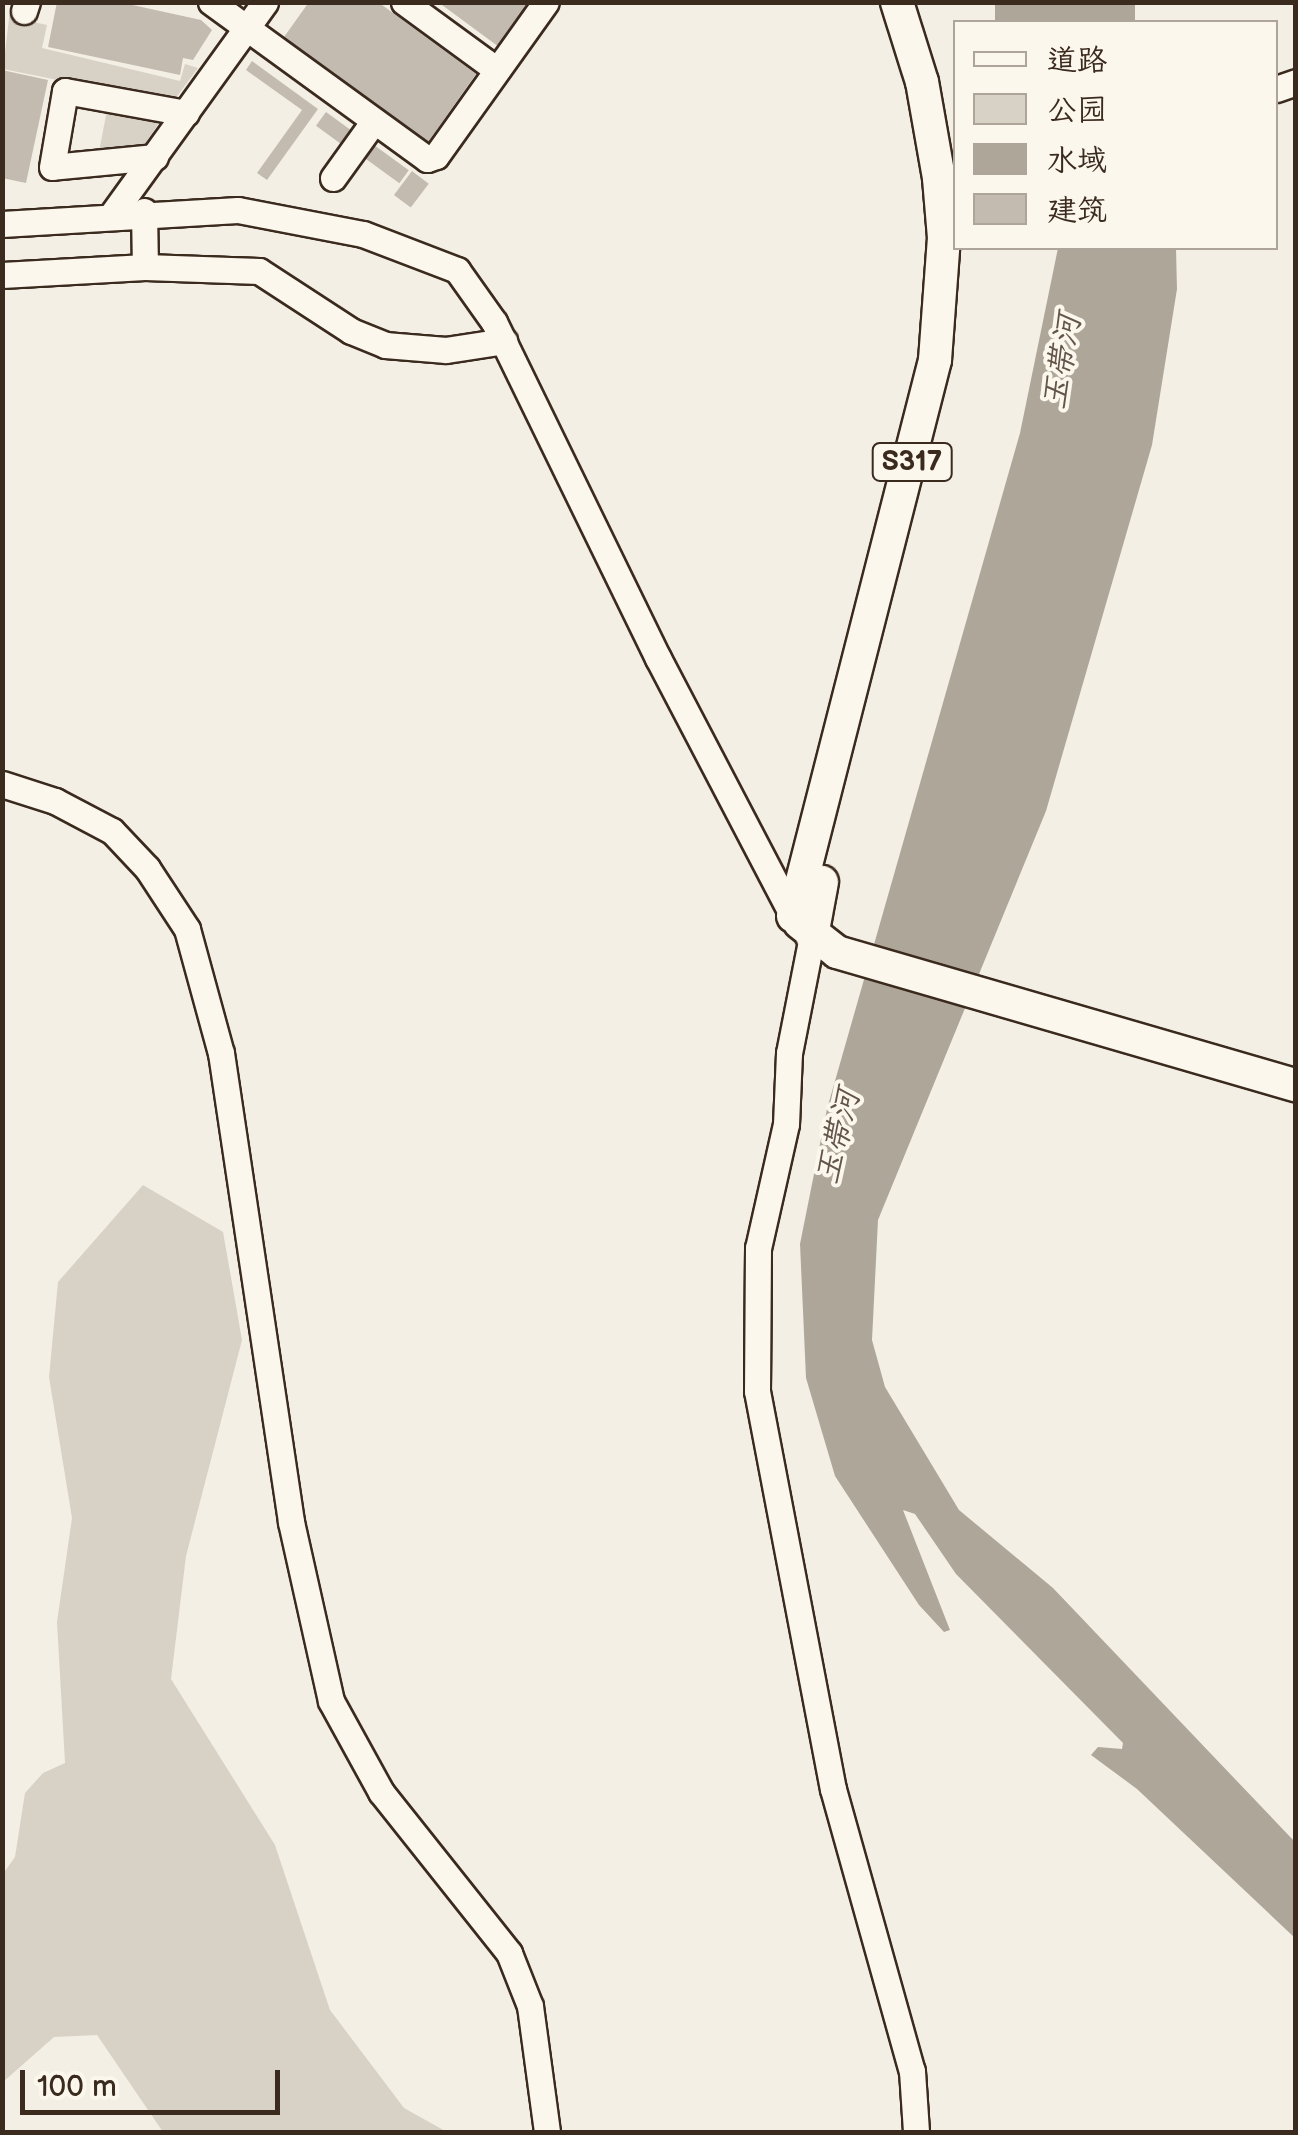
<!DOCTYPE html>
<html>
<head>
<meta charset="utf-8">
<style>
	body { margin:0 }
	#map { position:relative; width:1298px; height:2135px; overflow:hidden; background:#f3efe4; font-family:"Balsamiq Sans","LXGW WenKai TC",sans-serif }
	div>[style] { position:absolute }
	.green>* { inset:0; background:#d8d1c6 }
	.water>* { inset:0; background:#afa69a; transform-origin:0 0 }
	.building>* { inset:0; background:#c3bbb0; transform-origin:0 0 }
	.roads { filter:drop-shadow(2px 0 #3b2a1e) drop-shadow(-2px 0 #3b2a1e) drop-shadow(0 2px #3b2a1e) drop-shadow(0 -2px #3b2a1e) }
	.minor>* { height:25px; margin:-12.5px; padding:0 12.5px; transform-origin:12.5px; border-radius:12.5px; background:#fbf7ec }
	.major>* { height:32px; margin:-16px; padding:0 16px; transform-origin:16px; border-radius:16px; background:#fbf7ec }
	span { translate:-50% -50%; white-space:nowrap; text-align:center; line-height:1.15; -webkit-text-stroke:8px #fbf7ec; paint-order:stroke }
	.shield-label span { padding:2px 8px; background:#fbf7ec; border:2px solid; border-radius:8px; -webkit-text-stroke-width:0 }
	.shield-label { font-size:28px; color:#3b2a1e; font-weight:700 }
	.water-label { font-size:32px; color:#645549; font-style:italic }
	.frame { position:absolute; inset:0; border:5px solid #3b2a1e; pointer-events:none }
	.legend { position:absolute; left:953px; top:20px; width:325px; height:230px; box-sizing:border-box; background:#fbf7ec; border:2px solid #aea59a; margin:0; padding:12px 18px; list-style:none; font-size:30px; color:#3b2a1e }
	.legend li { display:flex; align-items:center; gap:20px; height:50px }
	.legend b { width:50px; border:2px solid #aea59a }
	.scale { position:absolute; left:20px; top:2070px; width:260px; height:45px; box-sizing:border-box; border:5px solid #3b2a1e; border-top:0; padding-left:12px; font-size:30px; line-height:35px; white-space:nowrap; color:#3b2a1e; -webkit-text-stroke:8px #fbf7ec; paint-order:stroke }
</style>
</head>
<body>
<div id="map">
	<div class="green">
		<div style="clip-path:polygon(11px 2px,24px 3px,20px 19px,47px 25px,42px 48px,180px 81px,185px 64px,198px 68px,172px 103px,3px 69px)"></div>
		<div style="clip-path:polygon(108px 105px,161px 120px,140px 151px,98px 157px)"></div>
		<div style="clip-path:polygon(143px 1185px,223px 1232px,242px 1340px,186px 1556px,171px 1679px,275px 1845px,330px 2010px,404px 2108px,447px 2132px,163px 2132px,97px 2035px,54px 2037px,3px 2082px,3px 1874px,15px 1857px,25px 1793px,43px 1773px,65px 1763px,57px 1622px,72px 1518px,49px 1377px,58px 1282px)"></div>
	</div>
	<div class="water">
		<div style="left:995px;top:3px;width:140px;height:20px"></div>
		<div style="clip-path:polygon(1058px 248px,1176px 248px,1177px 289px,1152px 445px,1046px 811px,878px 1220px,872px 1340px,885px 1387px,959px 1510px,1053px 1588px,1295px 1842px,1295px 1938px,1137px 1789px,1091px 1755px,1098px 1747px,1122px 1749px,1123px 1743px,956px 1574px,915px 1514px,903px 1510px,950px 1630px,944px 1632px,919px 1605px,835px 1476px,806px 1378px,800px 1244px,827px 1109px,1020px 433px)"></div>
	</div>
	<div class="building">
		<div style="clip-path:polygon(57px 2px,119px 2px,201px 20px,212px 30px,193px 60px,183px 58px,180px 75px,48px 47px)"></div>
		<div style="clip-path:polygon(309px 2px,378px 2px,476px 74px,428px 142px,284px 37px)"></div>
		<div style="clip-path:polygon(438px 2px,532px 2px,499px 47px)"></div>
		<div style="clip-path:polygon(252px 61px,318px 109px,267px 180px,257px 173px,302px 110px,246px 70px)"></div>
		<div style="clip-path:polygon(2px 70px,48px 80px,26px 183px,2px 178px)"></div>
		<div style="left:326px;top:112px;width:31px;height:17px;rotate:36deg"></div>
		<div style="left:374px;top:145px;width:43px;height:16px;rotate:36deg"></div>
		<div style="left:412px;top:171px;width:21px;height:30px;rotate:37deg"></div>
	</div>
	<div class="roads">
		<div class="minor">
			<div style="left:211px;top:2px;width:267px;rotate:36deg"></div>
			<div style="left:427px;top:159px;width:9px;rotate:-18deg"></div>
			<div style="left:436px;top:156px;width:189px;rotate:-54.5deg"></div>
			<div style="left:404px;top:2px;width:115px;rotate:36.2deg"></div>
			<div style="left:24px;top:11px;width:9px;rotate:-72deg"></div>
			<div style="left:1276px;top:89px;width:21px;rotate:-19deg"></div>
			<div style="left:155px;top:157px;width:103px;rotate:174.5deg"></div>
			<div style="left:52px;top:167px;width:77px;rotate:-80.3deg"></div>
			<div style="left:65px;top:91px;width:123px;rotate:10.3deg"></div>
			<div style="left:333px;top:178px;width:70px;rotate:-54.3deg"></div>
			<div style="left:144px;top:211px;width:56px;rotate:89deg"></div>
			<div style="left:113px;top:213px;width:260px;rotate:-54.2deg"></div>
			<div style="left:2px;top:224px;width:236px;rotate:-3.4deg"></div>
			<div style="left:238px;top:210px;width:127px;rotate:10.9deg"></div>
			<div style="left:363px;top:234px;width:101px;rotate:21deg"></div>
			<div style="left:457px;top:270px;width:64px;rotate:54.6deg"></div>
			<div style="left:494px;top:322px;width:374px;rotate:64deg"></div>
			<div style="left:658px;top:658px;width:291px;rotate:62.4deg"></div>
			<div style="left:2px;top:275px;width:143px;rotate:-3.2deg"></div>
			<div style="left:145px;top:267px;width:114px;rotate:2deg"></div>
			<div style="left:259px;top:271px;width:110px;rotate:33.1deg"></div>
			<div style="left:351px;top:331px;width:37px;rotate:22deg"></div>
			<div style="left:385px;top:345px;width:61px;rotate:4.7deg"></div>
			<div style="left:446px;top:350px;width:59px;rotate:-8.8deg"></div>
			<div style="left:2px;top:784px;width:56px;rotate:17.8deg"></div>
			<div style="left:55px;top:801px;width:64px;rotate:27.8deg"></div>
			<div style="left:112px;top:831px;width:51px;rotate:46.6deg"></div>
			<div style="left:147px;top:868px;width:73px;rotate:56.7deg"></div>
			<div style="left:187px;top:929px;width:129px;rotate:74.7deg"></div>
			<div style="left:221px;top:1053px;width:474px;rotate:81.5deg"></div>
			<div style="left:291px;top:1522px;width:183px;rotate:77.4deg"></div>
			<div style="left:331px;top:1701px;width:104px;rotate:61.2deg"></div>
			<div style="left:381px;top:1792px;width:206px;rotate:51.5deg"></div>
			<div style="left:509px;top:1953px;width:57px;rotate:68.4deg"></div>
			<div style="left:530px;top:2006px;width:127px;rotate:82.3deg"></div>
			<div style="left:812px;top:936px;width:119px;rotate:101.1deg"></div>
			<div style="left:789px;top:1053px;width:71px;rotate:92.4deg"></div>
			<div style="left:786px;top:1124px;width:127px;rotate:102.7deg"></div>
			<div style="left:758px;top:1248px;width:143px;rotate:90.4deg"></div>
			<div style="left:757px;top:1391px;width:405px;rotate:79.2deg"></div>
			<div style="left:833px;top:1789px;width:293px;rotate:74.4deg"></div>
			<div style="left:912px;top:2071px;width:61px;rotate:86.2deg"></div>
		</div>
		<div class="major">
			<div style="left:793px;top:916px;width:574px;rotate:-75.67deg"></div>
			<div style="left:935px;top:360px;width:122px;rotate:-85.8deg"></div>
			<div style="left:944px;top:238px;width:60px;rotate:-94.8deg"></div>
			<div style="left:939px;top:178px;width:97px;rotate:-100deg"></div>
			<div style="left:922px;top:82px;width:84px;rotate:-107.4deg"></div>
			<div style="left:800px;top:923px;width:47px;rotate:38.1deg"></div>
			<div style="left:837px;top:952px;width:478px;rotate:16.2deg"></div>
			<div style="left:812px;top:936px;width:55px;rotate:-79.5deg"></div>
		</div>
	</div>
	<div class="shield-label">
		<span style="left:912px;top:462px">S317</span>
	</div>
	<div class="water-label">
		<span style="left:1063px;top:362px;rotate:-80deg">玉带河</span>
		<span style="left:839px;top:1137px;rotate:-76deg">玉带河</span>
	</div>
	<div class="frame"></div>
	<ul class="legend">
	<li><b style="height:12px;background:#fbf7ec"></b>道路</li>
	<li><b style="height:28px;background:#d8d1c6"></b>公园</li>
	<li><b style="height:28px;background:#afa69a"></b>水域</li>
	<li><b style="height:28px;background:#c3bbb0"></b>建筑</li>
	</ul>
	<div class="scale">100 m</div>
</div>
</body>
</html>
